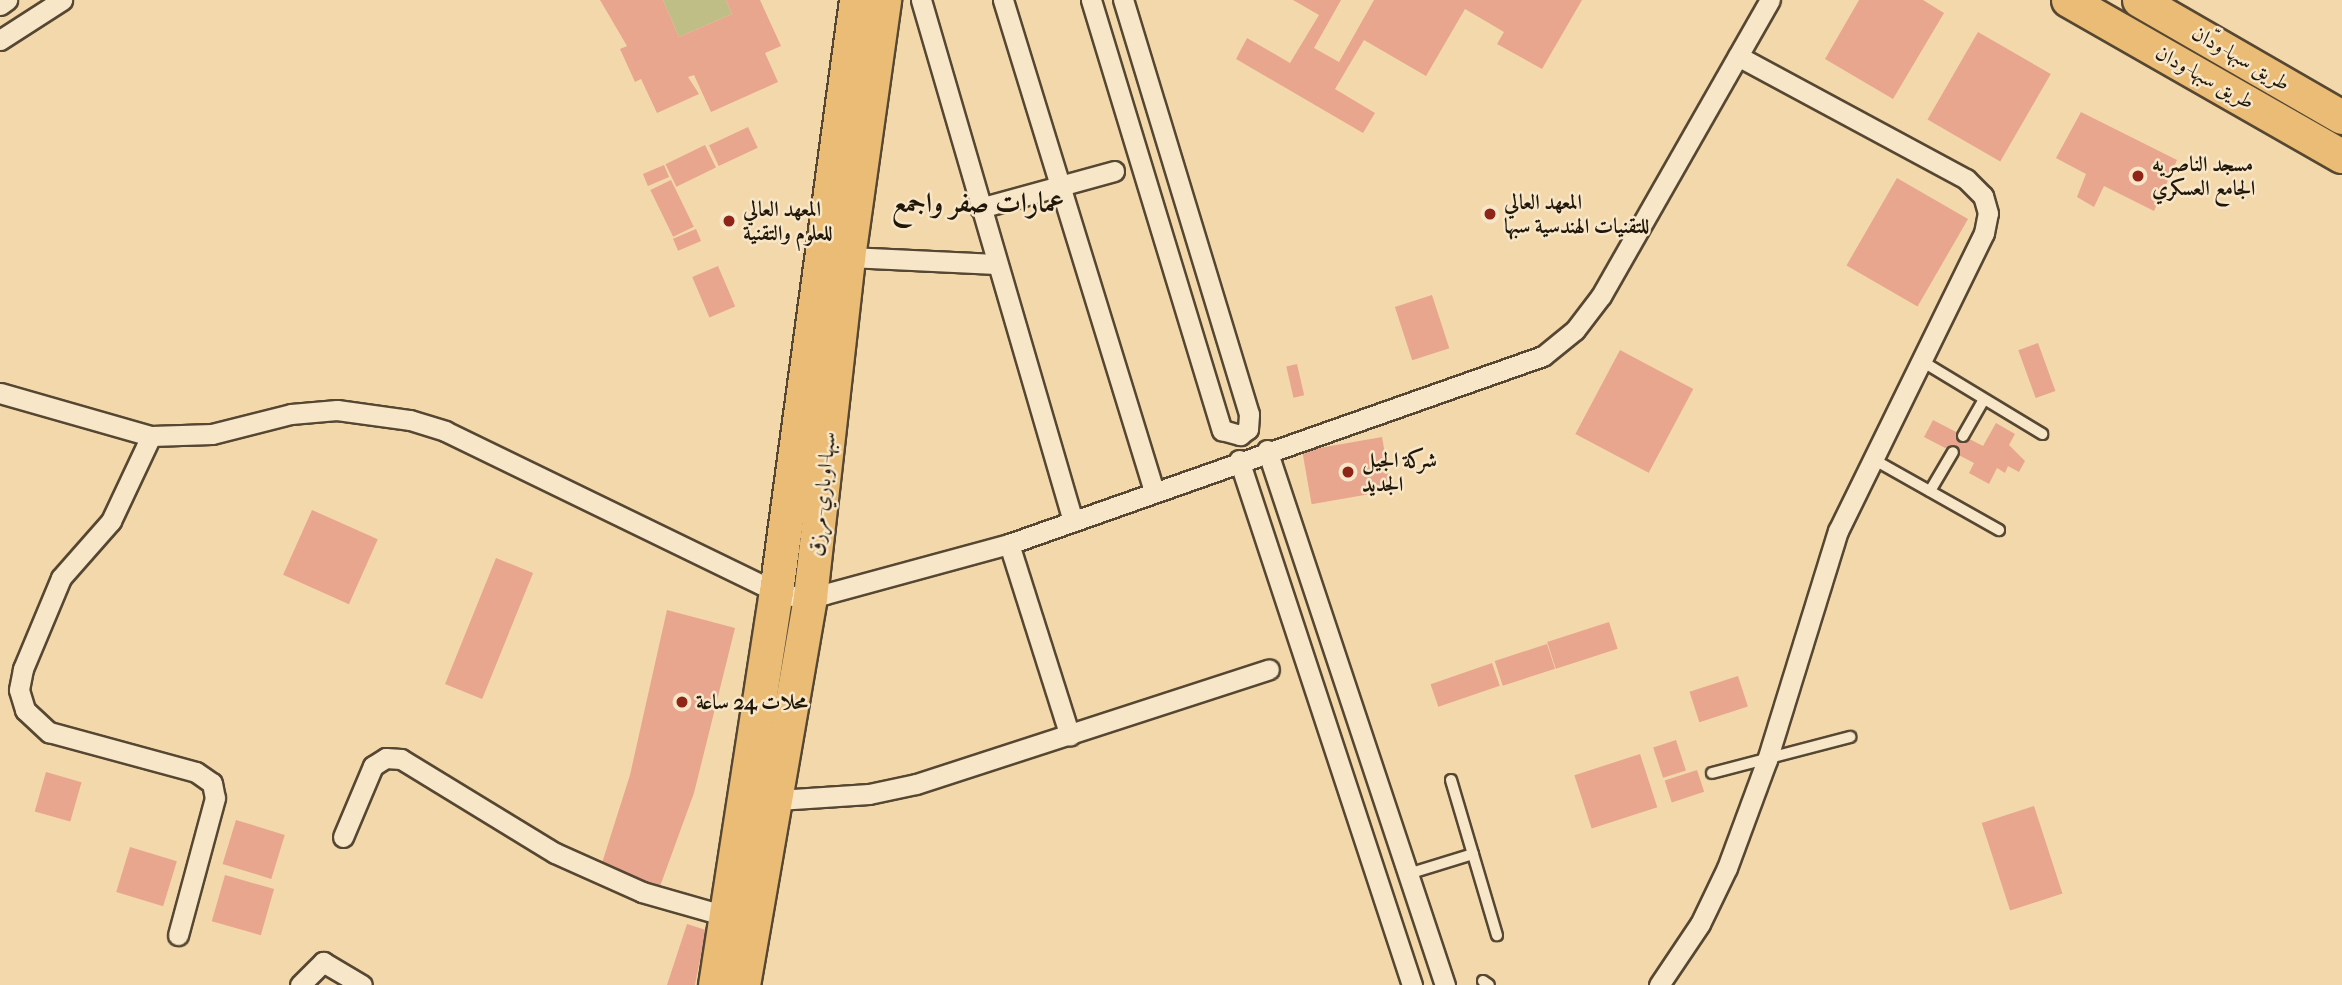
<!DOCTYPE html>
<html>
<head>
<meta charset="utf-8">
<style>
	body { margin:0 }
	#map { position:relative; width:2342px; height:985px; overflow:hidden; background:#f3d8ab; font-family:"IM FELL French Canon",Amiri,serif }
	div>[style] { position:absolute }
	.green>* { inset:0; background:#bebe86 }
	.building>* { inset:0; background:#e8a68e; transform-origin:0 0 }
	.roads { filter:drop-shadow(2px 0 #564732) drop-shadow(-2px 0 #564732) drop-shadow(0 2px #564732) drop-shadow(0 -2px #564732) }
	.service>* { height:10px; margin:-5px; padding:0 5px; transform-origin:5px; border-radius:5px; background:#f7e6c8 }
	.minor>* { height:19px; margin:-9.5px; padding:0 9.5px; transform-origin:9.5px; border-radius:9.5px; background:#f7e6c8 }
	.trunk>* { height:33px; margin:-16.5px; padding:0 16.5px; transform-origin:16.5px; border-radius:16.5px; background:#eabc76 }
	.dots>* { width:19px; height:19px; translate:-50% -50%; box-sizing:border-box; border:4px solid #f7e6c8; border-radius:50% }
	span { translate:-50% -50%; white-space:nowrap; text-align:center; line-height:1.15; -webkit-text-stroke:5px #f7e6c8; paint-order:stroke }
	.street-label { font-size:21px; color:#211709 }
	.poi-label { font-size:21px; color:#211709; font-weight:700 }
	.left { translate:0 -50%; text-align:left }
	.district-label { font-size:28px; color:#211709; font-weight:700 }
</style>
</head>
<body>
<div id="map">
	<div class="green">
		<div style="clip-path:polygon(663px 0,726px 0,732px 14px,679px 37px)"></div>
	</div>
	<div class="building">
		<div style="clip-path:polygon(600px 0,663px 0,679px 37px,732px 14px,726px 0,760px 0,781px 46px,765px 53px,778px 82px,711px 112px,694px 75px,688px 77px,699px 94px,657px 113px,641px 79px,635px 82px,620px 49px,627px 46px)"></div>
		<div style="clip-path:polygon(1293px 0,1341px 0,1314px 48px,1339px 62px,1374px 0,1582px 0,1542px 69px,1497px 44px,1504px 32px,1465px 9px,1426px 76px,1364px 40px,1335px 89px,1375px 113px,1363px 133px,1236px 59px,1247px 38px,1290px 63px,1319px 15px)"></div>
		<div style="clip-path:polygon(1859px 0,1923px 0,1944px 13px,1893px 99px,1825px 59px)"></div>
		<div style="left:1978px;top:32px;width:84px;height:101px;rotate:30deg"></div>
		<div style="clip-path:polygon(2081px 112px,2177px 160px,2154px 211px,2104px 186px,2094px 207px,2077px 197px,2086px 174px,2056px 158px)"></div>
		<div style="left:748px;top:127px;width:23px;height:43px;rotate:65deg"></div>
		<div style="left:705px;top:145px;width:25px;height:44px;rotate:64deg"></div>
		<div style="left:664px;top:165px;width:13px;height:23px;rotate:67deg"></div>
		<div style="left:1897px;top:178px;width:82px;height:101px;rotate:30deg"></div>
		<div style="left:671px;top:180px;width:52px;height:23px;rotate:64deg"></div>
		<div style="left:696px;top:229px;width:13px;height:25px;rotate:67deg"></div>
		<div style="left:718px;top:266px;width:44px;height:28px;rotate:67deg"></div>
		<div style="left:1432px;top:295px;width:56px;height:39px;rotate:72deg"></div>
		<div style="left:2038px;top:343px;width:51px;height:21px;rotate:70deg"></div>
		<div style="left:1620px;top:350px;width:83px;height:95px;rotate:28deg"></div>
		<div style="left:1297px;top:364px;width:32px;height:11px;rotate:77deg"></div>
		<div style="clip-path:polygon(1933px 420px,1983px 446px,1996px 423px,2015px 434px,2009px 445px,2025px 461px,2019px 472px,2008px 466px,2005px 473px,1997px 468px,1989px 484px,1969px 473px,1974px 463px,1924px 437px)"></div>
		<div style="left:1382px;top:437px;width:54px;height:81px;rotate:80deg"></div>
		<div style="left:312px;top:510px;width:72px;height:71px;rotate:24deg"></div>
		<div style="left:496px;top:558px;width:40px;height:136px;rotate:22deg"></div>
		<div style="clip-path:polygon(667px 610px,735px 628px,694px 793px,659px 889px,602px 863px,630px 775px)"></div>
		<div style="left:1609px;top:622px;width:28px;height:65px;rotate:72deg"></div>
		<div style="left:1547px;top:644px;width:26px;height:55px;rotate:72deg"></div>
		<div style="left:1492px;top:663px;width:24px;height:65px;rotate:71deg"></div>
		<div style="left:1738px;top:676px;width:32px;height:51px;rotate:72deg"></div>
		<div style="left:1676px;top:740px;width:32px;height:24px;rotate:72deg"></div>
		<div style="left:1640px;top:754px;width:56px;height:69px;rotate:72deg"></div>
		<div style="left:1697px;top:770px;width:23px;height:34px;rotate:72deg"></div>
		<div style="left:46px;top:772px;width:37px;height:41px;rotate:16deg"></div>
		<div style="left:2034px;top:806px;width:92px;height:55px;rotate:72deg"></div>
		<div style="left:236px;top:820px;width:51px;height:46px;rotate:17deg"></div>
		<div style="left:130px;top:847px;width:49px;height:47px;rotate:17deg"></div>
		<div style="left:225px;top:875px;width:51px;height:48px;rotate:16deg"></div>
		<div style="clip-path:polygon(687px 924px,706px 930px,695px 985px,667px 985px)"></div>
	</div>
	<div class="roads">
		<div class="service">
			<div style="left:1920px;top:360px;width:143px;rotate:31.2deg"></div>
			<div style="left:1963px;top:436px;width:40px;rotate:-60.3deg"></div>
			<div style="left:1871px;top:458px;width:147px;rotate:29.4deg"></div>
			<div style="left:1930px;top:491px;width:45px;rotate:-59.5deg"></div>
			<div style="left:1712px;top:773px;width:143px;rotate:-14.6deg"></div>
			<div style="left:1451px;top:780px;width:162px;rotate:73.5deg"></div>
			<div style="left:1408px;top:874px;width:68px;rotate:-17.1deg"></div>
			<div style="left:1483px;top:981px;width:7px;rotate:34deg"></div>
		</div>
		<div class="minor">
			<div style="left:921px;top:0;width:543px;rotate:73.74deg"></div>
			<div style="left:1003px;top:0;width:514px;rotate:72.91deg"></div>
			<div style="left:1091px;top:0;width:450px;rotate:73.1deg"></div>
			<div style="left:1222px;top:430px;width:19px;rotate:16deg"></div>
			<div style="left:1240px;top:435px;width:10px;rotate:-37deg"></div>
			<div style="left:1248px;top:429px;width:15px;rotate:-86deg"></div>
			<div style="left:1249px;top:414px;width:433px;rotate:-106.9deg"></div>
			<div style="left:0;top:5px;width:9px;rotate:-36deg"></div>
			<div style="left:0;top:40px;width:74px;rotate:-32.8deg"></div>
			<div style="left:980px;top:208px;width:139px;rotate:-15.4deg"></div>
			<div style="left:848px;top:257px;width:149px;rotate:2.7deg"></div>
			<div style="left:0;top:393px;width:157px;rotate:15.9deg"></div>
			<div style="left:151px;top:436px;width:61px;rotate:-1.9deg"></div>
			<div style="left:212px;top:434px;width:81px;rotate:-14.2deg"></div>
			<div style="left:291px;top:414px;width:46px;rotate:-5deg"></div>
			<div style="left:337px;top:410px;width:74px;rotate:7.8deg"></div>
			<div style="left:410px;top:420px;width:37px;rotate:17deg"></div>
			<div style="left:445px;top:431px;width:368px;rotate:25.9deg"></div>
			<div style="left:776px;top:592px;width:23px;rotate:13deg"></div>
			<div style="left:798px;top:597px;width:27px;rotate:-6deg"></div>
			<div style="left:825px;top:594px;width:191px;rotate:-15.2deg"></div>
			<div style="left:1009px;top:544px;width:566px;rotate:-19.4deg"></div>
			<div style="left:1543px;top:356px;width:41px;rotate:-39.1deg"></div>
			<div style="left:1575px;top:330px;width:43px;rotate:-52.6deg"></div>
			<div style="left:1601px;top:296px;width:341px;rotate:-60.3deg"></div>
			<div style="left:151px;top:436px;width:94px;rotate:115.2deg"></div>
			<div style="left:111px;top:521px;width:76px;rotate:131.3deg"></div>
			<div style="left:61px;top:578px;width:99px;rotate:112.7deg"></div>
			<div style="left:23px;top:669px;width:21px;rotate:101deg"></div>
			<div style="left:19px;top:690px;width:21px;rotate:73deg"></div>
			<div style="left:25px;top:710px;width:33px;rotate:43deg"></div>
			<div style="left:49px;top:732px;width:152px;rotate:15.2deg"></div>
			<div style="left:196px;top:772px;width:19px;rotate:35deg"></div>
			<div style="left:212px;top:783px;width:15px;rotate:79deg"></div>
			<div style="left:215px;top:798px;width:142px;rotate:105.1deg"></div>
			<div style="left:1267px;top:450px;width:564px;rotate:71.6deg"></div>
			<div style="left:1239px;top:460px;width:553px;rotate:71.76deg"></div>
			<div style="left:1009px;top:544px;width:201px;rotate:72.4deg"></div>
			<div style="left:778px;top:800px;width:91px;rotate:-3.8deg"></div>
			<div style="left:869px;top:794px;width:48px;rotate:-12deg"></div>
			<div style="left:916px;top:784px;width:371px;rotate:-18deg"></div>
			<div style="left:343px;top:837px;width:77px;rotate:-67.1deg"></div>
			<div style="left:373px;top:766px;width:15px;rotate:-32deg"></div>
			<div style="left:386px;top:758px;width:15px;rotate:4deg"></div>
			<div style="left:401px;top:759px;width:180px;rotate:31.4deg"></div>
			<div style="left:555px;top:853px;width:95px;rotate:24.1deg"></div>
			<div style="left:642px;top:892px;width:87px;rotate:15.9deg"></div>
			<div style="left:300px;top:985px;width:33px;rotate:-45deg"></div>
			<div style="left:323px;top:962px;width:45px;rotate:30.5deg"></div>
			<div style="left:1659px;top:985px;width:73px;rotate:-56.1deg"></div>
			<div style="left:1700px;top:924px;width:62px;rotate:-64.3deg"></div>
			<div style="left:1727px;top:868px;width:115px;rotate:-69.7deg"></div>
			<div style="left:1767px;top:760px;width:240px;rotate:-72.8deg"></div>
			<div style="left:1838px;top:531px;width:332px;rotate:-63.9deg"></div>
			<div style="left:1984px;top:233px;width:20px;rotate:-79deg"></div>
			<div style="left:1988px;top:213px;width:18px;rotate:-106deg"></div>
			<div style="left:1983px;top:196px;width:24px;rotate:-135deg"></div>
			<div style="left:1966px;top:179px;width:259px;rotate:-151.7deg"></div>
		</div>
		<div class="trunk">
			<div style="left:2068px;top:0;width:315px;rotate:29.7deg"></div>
			<div style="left:2139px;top:0;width:234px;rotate:30deg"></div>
			<div style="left:715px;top:985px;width:398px;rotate:-81.2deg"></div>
			<div style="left:776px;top:592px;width:597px;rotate:-82.3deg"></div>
			<div style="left:743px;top:985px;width:394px;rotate:-80.2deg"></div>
			<div style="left:810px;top:597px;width:342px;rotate:-83.6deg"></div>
			<div style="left:848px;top:257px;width:260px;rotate:-82deg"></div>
		</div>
	</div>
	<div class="dots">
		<div style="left:2138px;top:176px;background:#8f2418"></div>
		<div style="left:1490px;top:214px;background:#8f2418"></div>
		<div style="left:729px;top:221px;background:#8f2418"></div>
		<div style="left:1348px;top:472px;background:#8f2418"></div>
		<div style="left:682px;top:702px;background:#8f2418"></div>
	</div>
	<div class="street-label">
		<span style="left:2241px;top:58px;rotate:30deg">طريق سبها-ودّان</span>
		<span style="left:2205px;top:77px;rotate:29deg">طريق سبها-ودان</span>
		<span style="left:822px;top:494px;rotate:-84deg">سبها-اوباري-مرزق</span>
	</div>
	<div class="poi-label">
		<span class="left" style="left:2152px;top:176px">مسجد الناصريه<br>الجامع العسكري</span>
		<span class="left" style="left:1504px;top:214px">المعهد العالي<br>للتقنيات الهندسية سبها</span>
		<span class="left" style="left:743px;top:221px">المعهد العالي<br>للعلوم والتقنية</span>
		<span class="left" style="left:1362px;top:472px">شركة الجيل<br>الجديد</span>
		<span class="left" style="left:696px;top:702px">محلات 24 ساعة</span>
	</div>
	<div class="district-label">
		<span style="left:978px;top:203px">عمارات صفر واجمع</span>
	</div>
</div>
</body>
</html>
